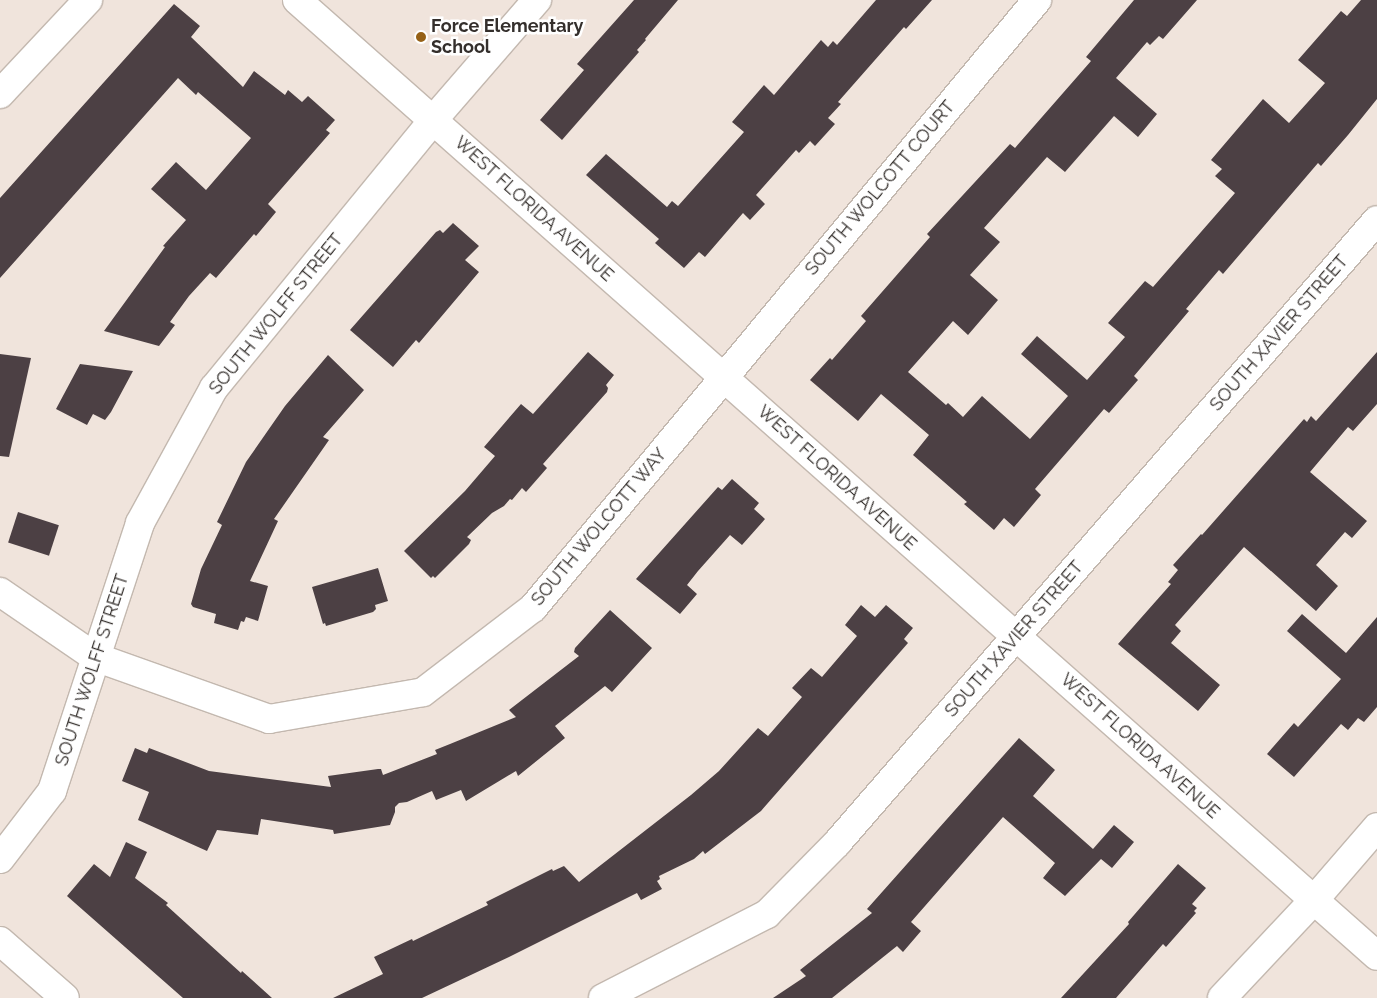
<!DOCTYPE html>
<html>
<head>
<meta charset="utf-8">
<style>
	body { margin:0 }
	#map { position:relative; width:1377px; height:998px; overflow:hidden; background:#f0e4dc; font-family:Raleway,sans-serif }
	div>[style] { position:absolute }
	.building>* { inset:0; background:#4c4044; transform-origin:0 0 }
	.roads { filter:drop-shadow(1px 0 #c3b8af) drop-shadow(-1px 0 #c3b8af) drop-shadow(0 1px #c3b8af) drop-shadow(0 -1px #c3b8af) }
	.minor>* { height:28px; margin:-14px; padding:0 14px; transform-origin:14px; border-radius:14px; background:#fff }
	.tertiary>* { height:28px; margin:-14px; padding:0 14px; transform-origin:14px; border-radius:14px; background:#fff }
	.dots>* { width:14px; height:14px; translate:-50% -50%; box-sizing:border-box; border:2px solid #fff; border-radius:50% }
	span { translate:-50% -50%; white-space:nowrap; text-align:center; line-height:1.15; -webkit-text-stroke:5px #fff; paint-order:stroke }
	.poi-label { font-size:18px; color:#342f2c; font-weight:700 }
	.left { translate:0 -50%; text-align:left }
	.street-label { font-size:18px; color:#342f2c }
</style>
</head>
<body>
<div id="map">
	<div class="building">
		<div style="clip-path:polygon(634px 0,678px 0,645px 39px,646px 40px,637px 50px,639px 52px,562px 140px,540px 120px,584px 70px,577px 64px)"></div>
		<div style="clip-path:polygon(876px 0,932px 0,906px 29px,904px 27px,838px 102px,841px 104px,828px 118px,835px 124px,815px 146px,810px 141px,799px 153px,796px 150px,756px 195px,765px 204px,750px 220px,743px 213px,705px 257px,699px 252px,684px 268px,655px 243px,659px 239px,586px 175px,606px 154px,667px 207px,672px 201px,678px 206px,744px 132px,732px 122px,764px 85px,774px 95px,821px 40px,828px 47px,833px 41px,837px 45px)"></div>
		<div style="clip-path:polygon(1134px 0,1197px 0,1163px 39px,1159px 36px,1150px 45px,1147px 42px,1116px 78px,1157px 114px,1138px 137px,1114px 116px,1065px 172px,1047px 157px,984px 228px,1000px 242px,970px 275px,998px 300px,968px 335px,953px 321px,908px 372px,946px 405px,948px 403px,963px 417px,982px 396px,1030px 439px,1068px 396px,1021px 354px,1037px 336px,1087px 380px,1125px 337px,1108px 323px,1145px 281px,1153px 287px,1235px 193px,1215px 176px,1222px 169px,1211px 160px,1263px 99px,1289px 123px,1325px 83px,1298px 60px,1341px 11px,1347px 16px,1361px 0,1377px 0,1377px 99px,1348px 135px,1321px 166px,1318px 163px,1223px 274px,1219px 270px,1186px 309px,1189px 311px,1134px 376px,1138px 380px,1109px 413px,1104px 409px,1035px 489px,1041px 495px,1014px 527px,1004px 518px,994px 530px,964px 504px,967px 502px,913px 455px,929px 435px,881px 394px,858px 421px,810px 380px,830px 358px,832px 360px,866px 321px,861px 316px,930px 237px,927px 234px,1010px 144px,1015px 148px,1091px 61px,1086px 57px)"></div>
		<div style="clip-path:polygon(174px 4px,200px 26px,191px 37px,243px 87px,254px 71px,285px 95px,288px 90px,302px 102px,308px 96px,335px 120px,326px 130px,330px 133px,268px 204px,276px 212px,256px 236px,254px 234px,216px 278px,210px 273px,189px 296px,170px 322px,175px 325px,159px 346px,104px 331px,165px 247px,163px 246px,186px 220px,151px 189px,176px 162px,206px 190px,251px 138px,198px 92px,196px 95px,178px 78px,0 278px,0 198px)"></div>
		<div style="clip-path:polygon(453px 223px,479px 246px,465px 260px,479px 272px,419px 343px,416px 340px,393px 367px,350px 330px,436px 232px,440px 230px,443px 233px)"></div>
		<div style="clip-path:polygon(588px 352px,614px 375px,606px 385px,608px 388px,607px 392px,543px 464px,547px 468px,526px 492px,522px 488px,512px 500px,510px 499px,504px 506px,492px 513px,467px 537px,471px 540px,469px 544px,435px 578px,433px 576px,431px 578px,404px 551px,465px 491px,495px 456px,484px 447px,521px 404px,533px 414px)"></div>
		<div style="clip-path:polygon(1377px 352px,1377px 404px,1353px 431px,1348px 427px,1310px 472px,1367px 521px,1352px 538px,1345px 532px,1316px 565px,1338px 586px,1316px 611px,1244px 547px,1175px 625px,1181px 631px,1171px 643px,1220px 685px,1198px 711px,1118px 644px,1171px 584px,1168px 582px,1178px 570px,1173px 565px,1201px 534px,1202px 535px,1304px 419px,1307px 422px,1311px 416px,1316px 421px)"></div>
		<div style="clip-path:polygon(0 354px,31px 358px,9px 457px,0 456px)"></div>
		<div style="clip-path:polygon(328px 355px,364px 390px,323px 437px,329px 440px,274px 519px,278px 521px,250px 581px,268px 586px,258px 621px,246px 617px,244px 622px,241px 621px,238px 630px,214px 623px,216px 614px,193px 607px,191px 604px,201px 569px,222px 525px,217px 522px,246px 462px,285px 406px)"></div>
		<div style="clip-path:polygon(80px 364px,133px 371px,111px 412px,105px 420px,93px 414px,87px 425px,56px 409px)"></div>
		<div style="clip-path:polygon(732px 479px,759px 503px,754px 509px,765px 519px,742px 545px,730px 535px,698px 571px,687px 585px,697px 594px,680px 614px,636px 579px,718px 487px,722px 490px)"></div>
		<div style="left:18px;top:512px;width:43px;height:32px;rotate:18deg"></div>
		<div style="clip-path:polygon(378px 568px,388px 601px,375px 605px,376px 609px,373px 612px,326px 626px,325px 623px,323px 624px,312px 587px)"></div>
		<div style="clip-path:polygon(861px 605px,875px 617px,886px 605px,913px 628px,904px 639px,908px 643px,761px 811px,705px 854px,703px 851px,694px 859px,659px 876px,660px 879px,657px 881px,662px 889px,641px 900px,637px 893px,509px 957px,422px 998px,333px 998px,383px 974px,374px 957px,412px 939px,413px 941px,488px 905px,486px 902px,552px 869px,553px 871px,564px 866px,579px 882px,691px 795px,719px 771px,758px 728px,768px 736px,802px 697px,792px 688px,811px 668px,822px 677px,857px 636px,845px 625px)"></div>
		<div style="clip-path:polygon(610px 610px,652px 648px,612px 692px,605px 686px,555px 726px,565px 738px,518px 776px,516px 771px,466px 801px,461px 790px,436px 800px,432px 791px,407px 802px,399px 803px,395px 807px,395px 812px,390px 825px,334px 834px,333px 830px,261px 819px,258px 835px,217px 830px,207px 851px,138px 820px,149px 792px,122px 781px,135px 748px,147px 753px,149px 748px,209px 771px,331px 787px,328px 776px,378px 769px,381px 769px,383px 775px,437px 754px,435px 750px,450px 744px,516px 717px,509px 710px,579px 656px,574px 652px,575px 648px)"></div>
		<div style="clip-path:polygon(1302px 614px,1346px 653px,1377px 617px,1377px 707px,1364px 722px,1358px 718px,1348px 730px,1341px 724px,1294px 777px,1267px 754px,1294px 723px,1298px 727px,1341px 679px,1287px 631px)"></div>
		<div style="clip-path:polygon(1019px 738px,1055px 770px,1033px 796px,1093px 849px,1114px 825px,1134px 842px,1112px 868px,1101px 859px,1065px 896px,1043px 878px,1055px 863px,1003px 817px,911px 922px,921px 931px,903px 952px,897px 946px,832px 998px,773px 998px,806px 976px,800px 970px,872px 913px,867px 909px)"></div>
		<div style="clip-path:polygon(126px 842px,147px 852px,135px 878px,168px 903px,166px 905px,241px 973px,242px 971px,272px 998px,183px 998px,67px 896px,94px 864px,110px 877px)"></div>
		<div style="clip-path:polygon(1178px 864px,1206px 888px,1192px 904px,1197px 908px,1194px 911px,1196px 913px,1166px 947px,1163px 944px,1116px 998px,1061px 998px,1129px 924px,1128px 922px)"></div>
	</div>
	<div class="roads">
		<div class="minor">
			<div style="left:0;top:94px;width:129px;rotate:-46.9deg"></div>
			<div style="left:0;top:592px;width:115px;rotate:34.4deg"></div>
			<div style="left:95px;top:657px;width:185px;rotate:19.6deg"></div>
			<div style="left:269px;top:719px;width:156px;rotate:-9.9deg"></div>
			<div style="left:423px;top:692px;width:138px;rotate:-37.4deg"></div>
			<div style="left:533px;top:608px;width:790px;rotate:-50.34deg"></div>
			<div style="left:0;top:859px;width:86px;rotate:-52.6deg"></div>
			<div style="left:52px;top:791px;width:282px;rotate:-71.8deg"></div>
			<div style="left:140px;top:523px;width:154px;rotate:-61.3deg"></div>
			<div style="left:214px;top:388px;width:346px;rotate:-50.7deg"></div>
			<div style="left:433px;top:120px;width:159px;rotate:-49.1deg"></div>
			<div style="left:0;top:941px;width:86px;rotate:41.2deg"></div>
			<div style="left:603px;top:998px;width:184px;rotate:-27.1deg"></div>
			<div style="left:767px;top:914px;width:100px;rotate:-45.4deg"></div>
			<div style="left:837px;top:843px;width:824px;rotate:-49.08deg"></div>
			<div style="left:1222px;top:998px;width:134px;rotate:-46.8deg"></div>
			<div style="left:1314px;top:900px;width:96px;rotate:-49.2deg"></div>
		</div>
		<div class="tertiary">
			<div style="left:297px;top:0;width:1442px;rotate:41.51deg"></div>
		</div>
	</div>
	<div class="dots">
		<div style="left:421px;top:37px;background:#966117"></div>
	</div>
	<div class="poi-label">
		<span class="left" style="left:431px;top:37px">Force Elementary<br>School</span>
	</div>
	<div class="street-label">
		<span style="left:880px;top:188px;rotate:-50deg">SOUTH WOLCOTT COURT</span>
		<span style="left:534px;top:209px;rotate:42deg">WEST FLORIDA AVENUE</span>
		<span style="left:276px;top:314px;rotate:-51deg">SOUTH WOLFF STREET</span>
		<span style="left:1279px;top:333px;rotate:-49deg">SOUTH XAVIER STREET</span>
		<span style="left:837px;top:478px;rotate:42deg">WEST FLORIDA AVENUE</span>
		<span style="left:599px;top:527px;rotate:-50deg">SOUTH WOLCOTT WAY</span>
		<span style="left:1014px;top:639px;rotate:-49deg">SOUTH XAVIER STREET</span>
		<span style="left:92px;top:670px;rotate:-72deg">SOUTH WOLFF STREET</span>
		<span style="left:1140px;top:746px;rotate:42deg">WEST FLORIDA AVENUE</span>
	</div>
</div>
</body>
</html>
